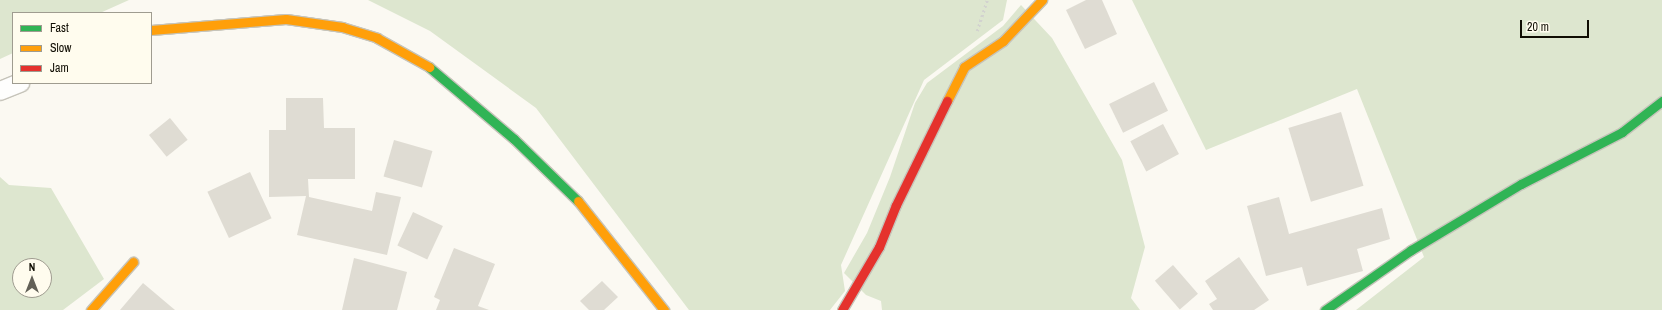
<!DOCTYPE html>
<html>
<head>
<meta charset="utf-8">
<style>
	body { margin:0 }
	#map { position:relative; width:1662px; height:310px; overflow:hidden; background:#fbf9f2; font-family:"Archivo Narrow",sans-serif }
	div>[style] { position:absolute }
	.green>* { inset:0; background:#dde6cf }
	.building>* { inset:0; background:#dfdcd3; transform-origin:0 0 }
	.path>* { height:2.5px; margin-top:-1.25px; transform-origin:0; background:repeating-linear-gradient(90deg,#d2d2cf 0 2px,transparent 0 5px) }
	.roads { filter:drop-shadow(1px 0 #c6c4ba) drop-shadow(-1px 0 #c6c4ba) drop-shadow(0 1px #c6c4ba) drop-shadow(0 -1px #c6c4ba) }
	.street>* { height:18px; margin:-9px; padding:0 9px; transform-origin:9px; border-radius:9px; background:#fefefd }
	.fast>* { height:9px; margin:-4.5px; padding:0 4.5px; transform-origin:4.5px; border-radius:4.5px; background:#30b455 }
	.slow>* { height:9px; margin:-4.5px; padding:0 4.5px; transform-origin:4.5px; border-radius:4.5px; background:#ff9f0a }
	.jam>* { height:9px; margin:-4.5px; padding:0 4.5px; transform-origin:4.5px; border-radius:4.5px; background:#e5322d }
	span { translate:-50% -50%; white-space:nowrap; text-align:center; line-height:1.15; -webkit-text-stroke:3px #fffcee; paint-order:stroke }
	.legend { position:absolute; left:12px; top:12px; width:140px; height:72px; box-sizing:border-box; background:#fffcee; border:1px solid #9f9c90; margin:0; padding:5px 7px; list-style:none; font-size:12px; color:#100d03 }
	.legend li { display:flex; align-items:center; gap:8px; height:20px }
	.legend b { width:20px; border:1px solid #9f9c90 }
	.north { position:absolute; left:12px; top:258px; width:40px; height:40px; box-sizing:border-box; background:#fffcee; border:1px solid #9f9c90; border-radius:50%; rotate:0deg; font-size:11px; font-weight:700; line-height:16px; text-align:center; color:#100d03 }
	.north::after { content:''; display:block; margin:auto; width:14px; height:18px; background:#626057; clip-path:polygon(50% 0,100% 100%,50% 72%,0 100%) }
	.scale { position:absolute; left:1520px; top:20px; width:69px; height:18px; box-sizing:border-box; border:2px solid #100d03; border-top:0; padding-left:5px; font-size:12px; line-height:14px; white-space:nowrap; color:#100d03; -webkit-text-stroke:3px #fffcee; paint-order:stroke }
</style>
</head>
<body>
<div id="map">
	<div class="green">
		<div style="clip-path:polygon(0 0,129px 0,100px 13px,13px 13px,13px 53px,0 59px)"></div>
		<div style="clip-path:polygon(368px 0,1007px 0,1003px 20px,924px 80px,841px 265px,845px 291px,830px 310px,689px 310px,536px 108px,430px 31px)"></div>
		<div style="clip-path:polygon(1132px 0,1662px 0,1662px 310px,1356px 310px,1424px 257px,1357px 89px,1206px 150px)"></div>
		<div style="clip-path:polygon(1021px 5px,1052px 38px,1122px 160px,1145px 247px,1131px 298px,1140px 310px,882px 310px,881px 301px,866px 295px,844px 273px,867px 233px,890px 177px,915px 103px,927px 83px,1003px 26px)"></div>
		<div style="clip-path:polygon(evenodd,0 177px,9px 185px,51px 188px,104px 279px,63px 310px,0 310px,0 177px,20px 266px,44px 266px,44px 290px,20px 290px,20px 266px)"></div>
	</div>
	<div class="building">
		<div style="clip-path:polygon(1086px 0,1102px 0,1117px 34px,1085px 49px,1066px 10px)"></div>
		<div style="left:1154px;top:82px;width:32px;height:50px;rotate:64deg"></div>
		<div style="clip-path:polygon(286px 98px,323px 98px,324px 128px,355px 128px,355px 179px,308px 179px,309px 197px,372px 211px,376px 192px,401px 197px,387px 255px,297px 235px,306px 196px,269px 197px,269px 130px,286px 130px)"></div>
		<div style="left:1341px;top:112px;width:77px;height:55px;rotate:73deg"></div>
		<div style="left:170px;top:118px;width:28px;height:27px;rotate:51deg"></div>
		<div style="left:1163px;top:124px;width:34px;height:37px;rotate:62deg"></div>
		<div style="left:394px;top:140px;width:40px;height:38px;rotate:16deg"></div>
		<div style="left:250px;top:172px;width:51px;height:47px;rotate:65deg"></div>
		<div style="clip-path:polygon(1279px 197px,1289px 234px,1382px 208px,1390px 239px,1357px 249px,1363px 271px,1307px 286px,1302px 267px,1266px 276px,1247px 206px)"></div>
		<div style="left:413px;top:212px;width:33px;height:37px;rotate:25deg"></div>
		<div style="clip-path:polygon(454px 248px,495px 264px,478px 306px,489px 310px,436px 310px,440px 300px,434px 297px)"></div>
		<div style="clip-path:polygon(1239px 257px,1269px 300px,1254px 310px,1213px 310px,1209px 304px,1217px 299px,1205px 281px)"></div>
		<div style="clip-path:polygon(354px 258px,407px 272px,397px 310px,342px 310px)"></div>
		<div style="left:1173px;top:265px;width:38px;height:24px;rotate:49deg"></div>
		<div style="clip-path:polygon(602px 281px,618px 297px,604px 310px,589px 310px,580px 301px)"></div>
		<div style="clip-path:polygon(143px 283px,175px 310px,120px 310px)"></div>
	</div>
	<div class="path">
		<div style="left:977px;top:31px;width:33px;rotate:-72deg"></div>
	</div>
	<div class="roads">
		<div class="street">
			<div style="left:0;top:91px;width:22px;rotate:-22deg"></div>
		</div>
		<div class="fast">
			<div style="left:429px;top:67px;width:111px;rotate:40.3deg"></div>
			<div style="left:514px;top:139px;width:89px;rotate:44.1deg"></div>
			<div style="left:1325px;top:310px;width:105px;rotate:-34.9deg"></div>
			<div style="left:1411px;top:250px;width:128px;rotate:-31deg"></div>
			<div style="left:1521px;top:184px;width:114px;rotate:-27.2deg"></div>
			<div style="left:1622px;top:132px;width:51px;rotate:-37.8deg"></div>
		</div>
		<div class="slow">
			<div style="left:151px;top:30px;width:135px;rotate:-4.7deg"></div>
			<div style="left:286px;top:19px;width:57px;rotate:8.1deg"></div>
			<div style="left:342px;top:27px;width:37px;rotate:17deg"></div>
			<div style="left:377px;top:38px;width:60px;rotate:29.1deg"></div>
			<div style="left:947px;top:101px;width:38px;rotate:-63deg"></div>
			<div style="left:964px;top:67px;width:47px;rotate:-33.7deg"></div>
			<div style="left:1003px;top:41px;width:57px;rotate:-46.4deg"></div>
			<div style="left:578px;top:201px;width:139px;rotate:51.7deg"></div>
			<div style="left:91px;top:310px;width:64px;rotate:-48.8deg"></div>
		</div>
		<div class="jam">
			<div style="left:842px;top:310px;width:73px;rotate:-59.6deg"></div>
			<div style="left:879px;top:247px;width:45px;rotate:-68deg"></div>
			<div style="left:896px;top:205px;width:116px;rotate:-63.9deg"></div>
		</div>
	</div>
	<ul class="legend">
	<li><b style="height:5px;background:#30b455"></b>Fast</li>
	<li><b style="height:5px;background:#ff9f0a"></b>Slow</li>
	<li><b style="height:5px;background:#e5322d"></b>Jam</li>
	</ul>
	<div class="north">N</div>
	<div class="scale">20 m</div>
</div>
</body>
</html>
